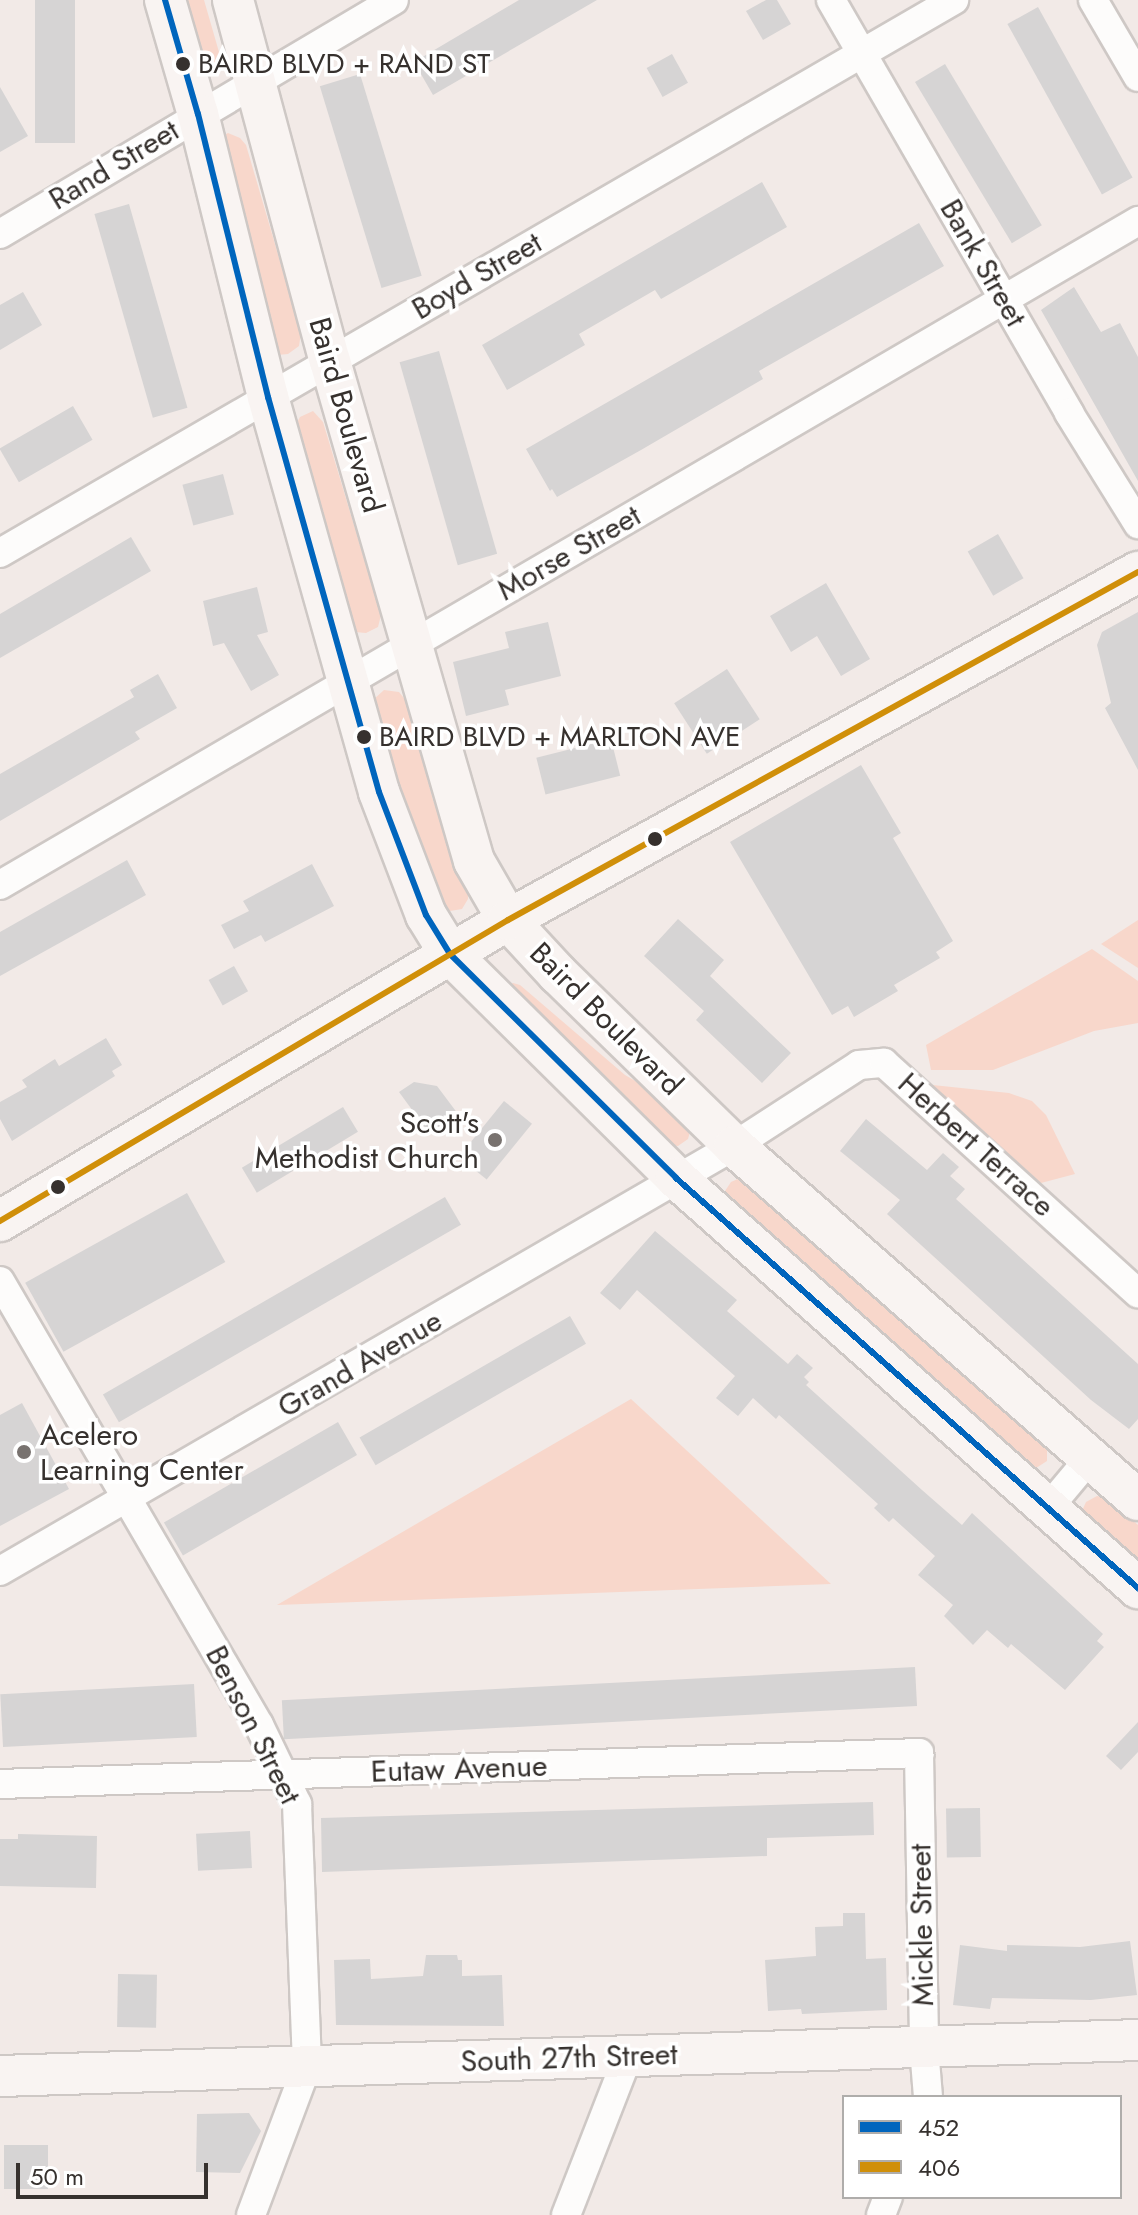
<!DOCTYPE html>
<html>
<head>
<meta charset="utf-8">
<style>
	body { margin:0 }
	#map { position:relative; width:1138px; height:2215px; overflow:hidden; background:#f2eae7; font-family:Jost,sans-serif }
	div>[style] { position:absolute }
	.green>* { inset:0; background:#f8d7cb }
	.building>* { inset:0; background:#d6d4d4; transform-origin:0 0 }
	.roads { filter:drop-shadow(2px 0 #cec8c5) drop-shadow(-2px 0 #cec8c5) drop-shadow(0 2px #cec8c5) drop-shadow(0 -2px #cec8c5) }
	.minor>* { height:28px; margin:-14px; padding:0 14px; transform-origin:14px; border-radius:14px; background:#fdfcfb }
	.secondary>* { height:40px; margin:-20px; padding:0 20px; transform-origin:20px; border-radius:20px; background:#f9f4f2 }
	.bus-1>* { height:6px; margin:-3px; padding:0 3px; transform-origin:3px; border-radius:3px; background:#0065bd }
	.bus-2>* { height:6px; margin:-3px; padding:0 3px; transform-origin:3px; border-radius:3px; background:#d08f09 }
	.dots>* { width:22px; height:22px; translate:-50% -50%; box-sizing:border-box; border:4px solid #fff; border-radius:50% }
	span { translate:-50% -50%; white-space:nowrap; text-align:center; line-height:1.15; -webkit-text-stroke:7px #fff; paint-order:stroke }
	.bus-label { font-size:28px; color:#36312e }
	.left { translate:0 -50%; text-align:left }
	.street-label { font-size:30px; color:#36312e }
	.poi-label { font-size:30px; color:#36312e }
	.right { translate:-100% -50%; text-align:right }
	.legend { position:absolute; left:842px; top:2095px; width:280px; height:104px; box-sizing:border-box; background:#fff; border:2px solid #afadab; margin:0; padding:10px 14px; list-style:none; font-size:24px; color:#36312e }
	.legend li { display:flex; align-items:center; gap:16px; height:40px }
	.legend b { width:40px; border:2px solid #afadab }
	.scale { position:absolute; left:16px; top:2163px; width:192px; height:36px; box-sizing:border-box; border:4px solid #36312e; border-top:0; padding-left:10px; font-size:24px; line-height:28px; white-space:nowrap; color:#36312e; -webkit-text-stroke:6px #fff; paint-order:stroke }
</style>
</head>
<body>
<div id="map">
	<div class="green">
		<div style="clip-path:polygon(170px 0,204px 0,221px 59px,216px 71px,207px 75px)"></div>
		<div style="clip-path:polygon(228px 133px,240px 138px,246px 145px,301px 333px,299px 346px,288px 354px,277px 355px,217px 139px)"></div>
		<div style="clip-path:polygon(313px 411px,323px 422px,381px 615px,378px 627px,366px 633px,355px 632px,347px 623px,293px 430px,300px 417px)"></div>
		<div style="clip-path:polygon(384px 690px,399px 692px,408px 703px,433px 800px,468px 891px,468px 899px,462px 909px,450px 911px,443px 907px,401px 812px,373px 700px)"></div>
		<div style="clip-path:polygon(1138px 920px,1138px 968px,1101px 944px)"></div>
		<div style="clip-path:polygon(1092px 949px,1138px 981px,1138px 1023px,1094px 1031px,993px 1070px,931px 1070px,926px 1045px)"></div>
		<div style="clip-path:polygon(513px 983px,520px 985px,625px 1075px,644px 1086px,691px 1128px,688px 1139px,678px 1146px,666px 1145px,506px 987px)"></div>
		<div style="clip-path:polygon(923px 1084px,1009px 1093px,1032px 1101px,1046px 1115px,1075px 1174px,1041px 1183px,1020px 1172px)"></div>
		<div style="clip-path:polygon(740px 1178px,752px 1179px,1047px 1448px,1047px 1461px,1033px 1470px,728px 1202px,725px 1191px,731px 1182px)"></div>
		<div style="clip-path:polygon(631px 1399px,831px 1584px,277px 1605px)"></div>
		<div style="clip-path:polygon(1097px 1496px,1108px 1498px,1138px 1525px,1138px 1570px,1081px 1513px,1086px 1502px)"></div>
	</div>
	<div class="building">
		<div style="left:35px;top:0;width:40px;height:143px"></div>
		<div style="clip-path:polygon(519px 0,597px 0,433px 95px,414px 62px)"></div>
		<div style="clip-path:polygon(766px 0,777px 0,791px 24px,763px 40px,746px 11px)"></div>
		<div style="left:1038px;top:7px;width:195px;height:35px;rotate:61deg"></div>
		<div style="left:672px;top:54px;width:33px;height:29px;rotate:61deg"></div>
		<div style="left:945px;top:64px;width:188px;height:35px;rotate:59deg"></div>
		<div style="left:360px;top:74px;width:211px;height:42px;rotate:73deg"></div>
		<div style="clip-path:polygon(0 87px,28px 136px,0 152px)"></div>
		<div style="clip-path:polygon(762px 182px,787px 227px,661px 299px,655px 290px,579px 334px,585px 345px,507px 390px,482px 345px)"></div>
		<div style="left:129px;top:204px;width:212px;height:36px;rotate:74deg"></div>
		<div style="clip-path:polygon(919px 223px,944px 266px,759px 371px,763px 379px,641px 450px,557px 497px,552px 489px,550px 491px,526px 449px)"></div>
		<div style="clip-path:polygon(1074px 287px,1101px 332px,1120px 323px,1138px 357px,1138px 481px,1041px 310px)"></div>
		<div style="clip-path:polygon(23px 292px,42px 325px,0 350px,0 305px)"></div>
		<div style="left:439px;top:351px;width:211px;height:41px;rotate:74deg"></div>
		<div style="left:73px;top:406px;width:39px;height:85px;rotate:60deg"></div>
		<div style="left:223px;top:474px;width:42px;height:42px;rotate:75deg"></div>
		<div style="left:998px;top:534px;width:51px;height:35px;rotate:60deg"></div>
		<div style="clip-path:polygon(131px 537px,151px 571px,0 658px,0 614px)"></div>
		<div style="clip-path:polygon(826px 583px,870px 659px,841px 676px,817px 636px,791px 652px,770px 616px)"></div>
		<div style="clip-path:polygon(257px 587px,268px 632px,257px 635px,279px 675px,251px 691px,224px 643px,213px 646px,203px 601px)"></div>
		<div style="clip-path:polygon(1138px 612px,1138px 770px,1105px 708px,1111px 703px,1097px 645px,1102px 632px)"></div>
		<div style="clip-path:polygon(548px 622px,561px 676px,505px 690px,509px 705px,466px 716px,453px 662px,509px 648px,505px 632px)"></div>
		<div style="left:727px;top:669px;width:60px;height:63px;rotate:57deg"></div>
		<div style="clip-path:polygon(158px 674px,177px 708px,135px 732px,140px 739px,0 821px,0 774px,134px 697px,130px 690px)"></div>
		<div style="left:611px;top:739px;width:38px;height:77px;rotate:76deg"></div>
		<div style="clip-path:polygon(861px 765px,901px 833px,893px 838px,953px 941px,936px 952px,940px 958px,894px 985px,898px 991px,854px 1017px,848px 1006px,832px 1015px,730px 842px)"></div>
		<div style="clip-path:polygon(127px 860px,146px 895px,0 976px,0 932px)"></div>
		<div style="clip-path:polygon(312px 864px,334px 906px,265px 942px,261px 935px,234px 949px,221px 925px,249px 911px,243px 901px)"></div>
		<div style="clip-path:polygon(678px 919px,724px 960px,710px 976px,791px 1053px,762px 1083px,696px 1020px,704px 1011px,644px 956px)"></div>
		<div style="left:234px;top:966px;width:29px;height:29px;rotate:61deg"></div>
		<div style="clip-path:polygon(106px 1038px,122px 1065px,112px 1071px,115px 1076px,12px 1141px,0 1119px,0 1102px,27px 1087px,22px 1080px,55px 1059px,59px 1066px)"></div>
		<div style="clip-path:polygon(414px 1082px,437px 1086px,458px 1114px,429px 1133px,399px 1092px)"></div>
		<div style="left:504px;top:1101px;width:36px;height:72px;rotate:39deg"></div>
		<div style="left:343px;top:1107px;width:29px;height:118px;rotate:59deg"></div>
		<div style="clip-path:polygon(866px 1119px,927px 1170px,943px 1153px,959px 1167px,950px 1176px,965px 1189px,956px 1199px,1138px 1364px,1138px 1419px,1129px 1429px,1091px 1400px,887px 1214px,900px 1200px,840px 1151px)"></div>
		<div style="left:187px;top:1193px;width:79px;height:185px;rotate:61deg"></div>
		<div style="left:445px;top:1197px;width:32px;height:395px;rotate:60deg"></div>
		<div style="clip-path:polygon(655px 1231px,737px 1300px,727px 1311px,788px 1364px,797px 1354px,813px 1368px,804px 1377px,809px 1382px,806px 1385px,922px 1490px,962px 1525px,972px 1513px,1103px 1634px,1097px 1641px,1104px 1647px,1065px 1690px,1011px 1644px,1008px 1648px,987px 1630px,973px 1645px,944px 1616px,953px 1605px,918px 1575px,935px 1556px,893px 1518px,889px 1522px,874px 1508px,878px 1504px,779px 1415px,776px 1419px,753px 1398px,738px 1416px,716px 1398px,735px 1376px,637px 1290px,620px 1310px,600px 1293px)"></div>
		<div style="left:570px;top:1316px;width:32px;height:243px;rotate:60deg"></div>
		<div style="clip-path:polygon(22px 1403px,69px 1489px,0 1526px,0 1415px)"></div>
		<div style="left:338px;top:1422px;width:38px;height:201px;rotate:60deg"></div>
		<div style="left:915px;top:1667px;width:39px;height:634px;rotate:87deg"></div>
		<div style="left:194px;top:1684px;width:53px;height:194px;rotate:87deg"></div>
		<div style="clip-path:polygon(1138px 1722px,1138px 1752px,1121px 1770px,1106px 1756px)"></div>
		<div style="clip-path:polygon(873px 1802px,874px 1835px,767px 1838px,767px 1856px,322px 1872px,321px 1818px)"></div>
		<div style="left:980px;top:1808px;width:49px;height:34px;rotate:89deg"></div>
		<div style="left:250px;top:1831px;width:37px;height:54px;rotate:87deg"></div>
		<div style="clip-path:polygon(18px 1834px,97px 1836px,96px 1888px,0 1886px,0 1839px,18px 1839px)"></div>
		<div style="clip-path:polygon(843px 1913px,865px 1913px,866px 1959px,886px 1958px,887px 2010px,802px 2014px,801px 2009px,768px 2011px,765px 1960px,816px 1956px,815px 1927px,843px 1926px)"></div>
		<div style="clip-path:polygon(1130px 1941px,1137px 1995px,1091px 2000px,992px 1998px,990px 2009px,953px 2005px,960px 1945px,1007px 1951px,1007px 1945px,1080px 1947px)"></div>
		<div style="clip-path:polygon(426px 1955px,457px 1955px,458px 1960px,462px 1960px,462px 1976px,502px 1975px,504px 2026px,336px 2025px,334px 1960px,370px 1959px,371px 1979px,423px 1976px)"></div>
		<div style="left:118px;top:1974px;width:39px;height:53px;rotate:1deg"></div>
		<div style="clip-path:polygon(249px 2113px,261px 2131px,240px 2173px,196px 2172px,197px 2114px)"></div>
		<div style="left:4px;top:2145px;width:44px;height:44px"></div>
	</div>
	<div class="roads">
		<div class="minor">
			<div style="left:831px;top:0;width:477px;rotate:60deg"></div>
			<div style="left:1069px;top:413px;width:131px;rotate:58.1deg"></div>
			<div style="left:1093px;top:0;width:89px;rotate:59.7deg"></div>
			<div style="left:0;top:234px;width:458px;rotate:-30.7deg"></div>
			<div style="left:0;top:553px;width:1103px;rotate:-30.1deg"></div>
			<div style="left:0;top:885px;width:1318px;rotate:-30.26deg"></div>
			<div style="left:0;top:1281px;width:514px;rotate:59.74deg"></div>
			<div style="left:259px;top:1725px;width:88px;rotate:64.3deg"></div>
			<div style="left:297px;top:1804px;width:262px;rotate:87.8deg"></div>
			<div style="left:307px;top:2066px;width:159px;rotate:110.6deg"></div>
			<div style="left:1048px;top:1508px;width:64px;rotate:-50.1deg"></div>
			<div style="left:0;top:1571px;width:848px;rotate:-30.07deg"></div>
			<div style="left:734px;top:1146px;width:149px;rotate:-32.9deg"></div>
			<div style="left:859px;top:1065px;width:25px;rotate:-5deg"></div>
			<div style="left:884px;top:1063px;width:343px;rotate:42.2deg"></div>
			<div style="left:0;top:1784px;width:920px;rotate:-1.93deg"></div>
			<div style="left:919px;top:1753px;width:295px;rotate:89deg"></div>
			<div style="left:924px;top:2048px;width:49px;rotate:85.3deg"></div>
			<div style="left:566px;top:2215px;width:171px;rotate:-68.7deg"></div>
			<div style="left:881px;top:2215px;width:19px;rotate:-69deg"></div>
		</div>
		<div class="secondary">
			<div style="left:165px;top:0;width:119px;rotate:73.9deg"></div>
			<div style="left:198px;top:114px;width:292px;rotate:76.1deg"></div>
			<div style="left:268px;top:397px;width:410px;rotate:74.3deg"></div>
			<div style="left:379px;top:792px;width:132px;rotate:69.1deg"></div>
			<div style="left:426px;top:915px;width:46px;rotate:58.4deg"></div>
			<div style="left:450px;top:954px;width:318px;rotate:44.7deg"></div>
			<div style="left:676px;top:1178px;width:618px;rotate:41.59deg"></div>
			<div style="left:233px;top:0;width:374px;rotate:75deg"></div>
			<div style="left:330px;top:361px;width:520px;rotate:73.93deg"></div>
			<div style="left:474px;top:861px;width:68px;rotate:60deg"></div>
			<div style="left:508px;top:920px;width:74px;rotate:47.2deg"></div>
			<div style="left:558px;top:974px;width:246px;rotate:44.3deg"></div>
			<div style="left:734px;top:1146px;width:537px;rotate:41.23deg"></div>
			<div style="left:0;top:1221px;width:590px;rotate:-30.65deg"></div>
			<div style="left:508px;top:920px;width:720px;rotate:-28.92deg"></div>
			<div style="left:0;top:2076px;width:1139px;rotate:-1.81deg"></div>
		</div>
	</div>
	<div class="bus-1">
		<div style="left:165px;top:0;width:119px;rotate:73.9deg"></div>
		<div style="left:198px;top:114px;width:292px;rotate:76.1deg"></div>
		<div style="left:268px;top:397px;width:410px;rotate:74.3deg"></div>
		<div style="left:379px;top:792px;width:132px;rotate:69.1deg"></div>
		<div style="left:426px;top:915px;width:46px;rotate:58.4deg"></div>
		<div style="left:450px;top:954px;width:318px;rotate:44.7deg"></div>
		<div style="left:676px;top:1178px;width:618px;rotate:41.59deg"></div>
	</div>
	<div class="bus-2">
		<div style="left:0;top:1221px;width:590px;rotate:-30.65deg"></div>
		<div style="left:508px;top:920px;width:720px;rotate:-28.92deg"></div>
	</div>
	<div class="dots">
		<div style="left:183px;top:64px;background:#36312e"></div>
		<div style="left:364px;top:737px;background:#36312e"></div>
		<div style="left:655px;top:839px;background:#36312e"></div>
		<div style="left:495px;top:1140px;background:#78726f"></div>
		<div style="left:58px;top:1187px;background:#36312e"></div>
		<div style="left:24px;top:1452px;background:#78726f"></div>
	</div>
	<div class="bus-label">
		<span class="left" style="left:198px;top:64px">BAIRD BLVD + RAND ST</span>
		<span class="left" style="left:379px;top:737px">BAIRD BLVD + MARLTON AVE</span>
	</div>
	<div class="street-label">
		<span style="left:114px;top:165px;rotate:-31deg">Rand Street</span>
		<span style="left:983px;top:263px;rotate:60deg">Bank Street</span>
		<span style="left:477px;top:276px;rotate:-30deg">Boyd Street</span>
		<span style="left:346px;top:415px;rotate:74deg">Baird Boulevard</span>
		<span style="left:569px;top:553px;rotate:-30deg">Morse Street</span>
		<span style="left:606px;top:1019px;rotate:45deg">Baird Boulevard</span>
		<span style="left:976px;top:1145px;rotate:42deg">Herbert Terrace</span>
		<span style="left:360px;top:1364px;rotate:-30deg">Grand Avenue</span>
		<span style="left:253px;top:1725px;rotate:63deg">Benson Street</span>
		<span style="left:459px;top:1769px;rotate:-2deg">Eutaw Avenue</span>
		<span style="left:922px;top:1925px;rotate:-91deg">Mickle Street</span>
		<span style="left:569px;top:2058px;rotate:-2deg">South 27th Street</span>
	</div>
	<div class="poi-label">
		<span class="right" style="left:479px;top:1140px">Scott's<br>Methodist Church</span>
		<span class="left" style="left:40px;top:1452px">Acelero<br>Learning Center</span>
	</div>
	<ul class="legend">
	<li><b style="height:10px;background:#0065bd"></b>452</li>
	<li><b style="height:10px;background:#d08f09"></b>406</li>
	</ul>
	<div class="scale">50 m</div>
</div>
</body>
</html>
